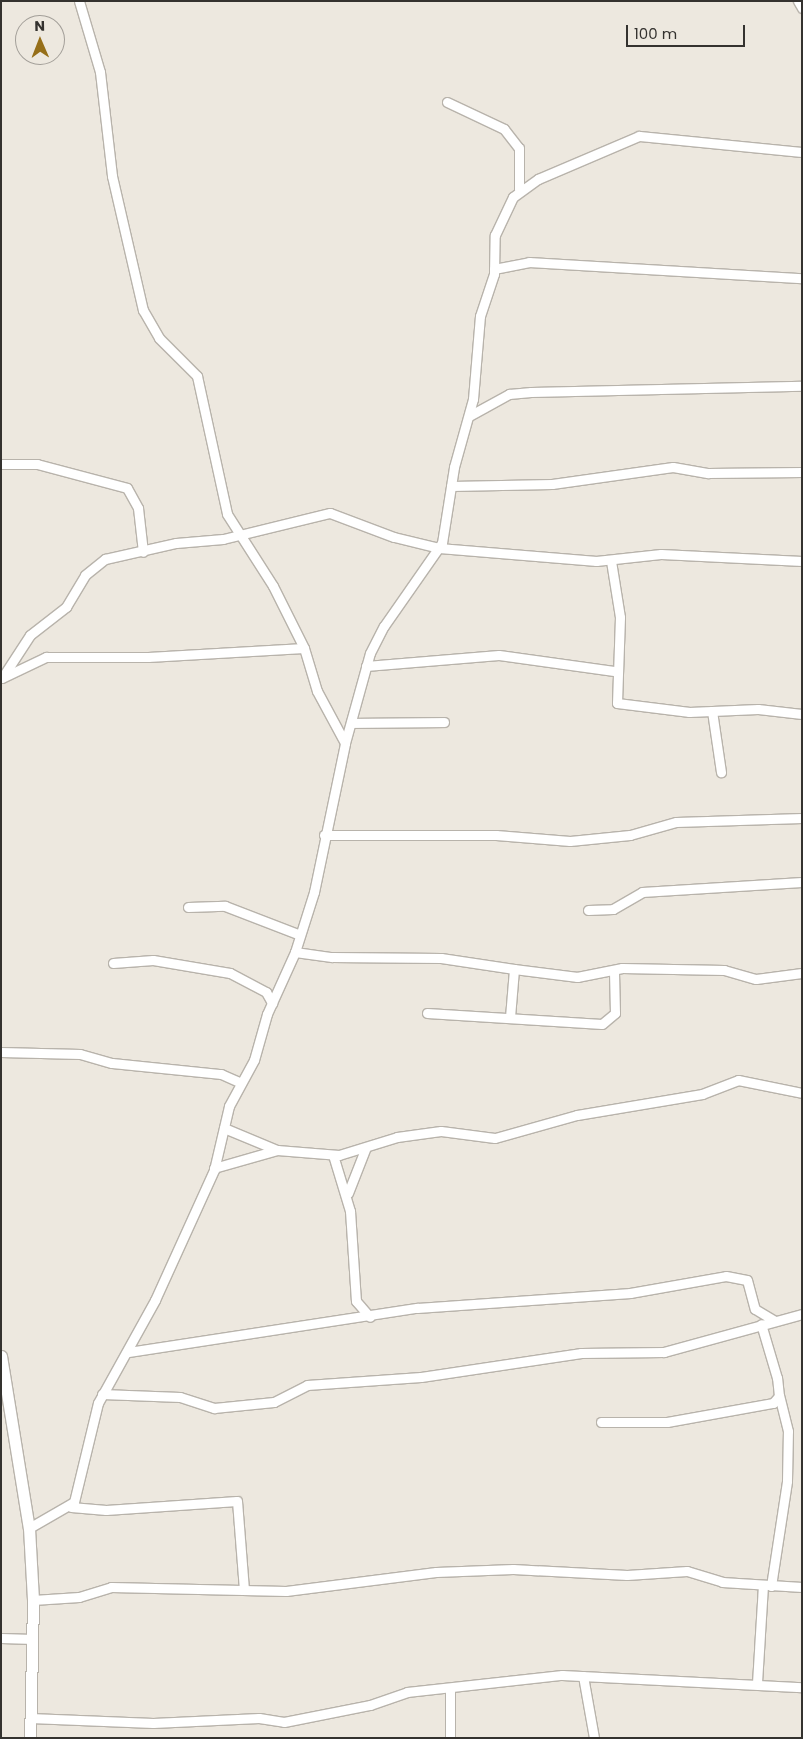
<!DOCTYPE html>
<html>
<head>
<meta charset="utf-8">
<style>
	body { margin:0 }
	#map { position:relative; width:803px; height:1739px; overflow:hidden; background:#ede8df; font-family:Poppins,sans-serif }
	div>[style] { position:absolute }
	.roads { filter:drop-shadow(1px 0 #b8b3ab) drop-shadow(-1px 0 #b8b3ab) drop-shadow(0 1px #b8b3ab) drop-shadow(0 -1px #b8b3ab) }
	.minor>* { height:9px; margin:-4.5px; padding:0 4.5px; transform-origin:4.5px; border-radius:4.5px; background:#fff }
	.tertiary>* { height:11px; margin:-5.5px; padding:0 5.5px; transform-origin:5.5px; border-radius:5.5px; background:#fff }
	span { translate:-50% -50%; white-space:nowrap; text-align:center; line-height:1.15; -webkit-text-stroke:5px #ede8df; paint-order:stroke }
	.frame { position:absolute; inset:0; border:2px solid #34322f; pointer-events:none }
	.north { position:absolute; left:15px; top:15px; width:50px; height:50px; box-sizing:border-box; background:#ede8df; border:1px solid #a39f99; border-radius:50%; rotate:359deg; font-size:14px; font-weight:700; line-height:20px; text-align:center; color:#34322f }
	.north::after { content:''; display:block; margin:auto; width:18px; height:22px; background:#966f19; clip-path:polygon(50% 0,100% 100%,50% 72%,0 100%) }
	.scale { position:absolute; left:626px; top:25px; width:119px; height:22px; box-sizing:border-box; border:2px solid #34322f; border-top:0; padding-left:6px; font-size:15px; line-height:18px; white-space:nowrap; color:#34322f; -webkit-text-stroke:4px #ede8df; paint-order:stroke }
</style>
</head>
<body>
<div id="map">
	<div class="roads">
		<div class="minor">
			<div style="left:79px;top:1px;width:74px;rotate:73.5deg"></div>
			<div style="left:100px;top:72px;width:105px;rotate:83.4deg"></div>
			<div style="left:112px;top:176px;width:138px;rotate:77deg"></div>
			<div style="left:143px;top:310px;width:32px;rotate:60deg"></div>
			<div style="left:159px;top:338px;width:54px;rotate:45deg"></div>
			<div style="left:197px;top:376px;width:141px;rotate:77.7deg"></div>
			<div style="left:227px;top:514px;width:85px;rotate:57.4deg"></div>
			<div style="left:273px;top:586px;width:69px;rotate:63.4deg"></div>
			<div style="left:304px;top:648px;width:45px;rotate:73.2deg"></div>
			<div style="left:317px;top:691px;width:59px;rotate:61.7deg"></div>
			<div style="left:798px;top:1px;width:8px;rotate:60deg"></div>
			<div style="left:447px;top:102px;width:63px;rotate:25.3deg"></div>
			<div style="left:504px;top:129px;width:24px;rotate:52deg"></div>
			<div style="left:519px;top:148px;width:41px;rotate:90deg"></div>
			<div style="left:494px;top:269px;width:36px;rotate:-11deg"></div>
			<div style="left:529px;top:262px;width:273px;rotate:3.4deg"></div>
			<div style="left:469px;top:416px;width:46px;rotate:-28.8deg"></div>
			<div style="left:509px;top:394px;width:22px;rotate:-5deg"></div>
			<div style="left:531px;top:392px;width:271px;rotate:-1.3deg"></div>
			<div style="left:1px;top:464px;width:36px"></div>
			<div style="left:37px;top:464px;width:93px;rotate:14.9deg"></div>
			<div style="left:127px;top:488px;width:23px;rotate:61deg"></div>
			<div style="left:138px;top:508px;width:44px;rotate:83.5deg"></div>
			<div style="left:451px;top:486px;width:101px;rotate:-1.1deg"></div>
			<div style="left:552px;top:484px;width:122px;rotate:-8deg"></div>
			<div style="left:673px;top:467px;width:36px;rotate:10deg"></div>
			<div style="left:708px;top:473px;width:94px;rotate:-0.6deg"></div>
			<div style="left:611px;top:561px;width:57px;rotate:80.9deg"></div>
			<div style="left:620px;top:617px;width:86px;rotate:92deg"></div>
			<div style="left:617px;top:703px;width:73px;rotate:7.1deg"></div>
			<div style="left:689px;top:712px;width:69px;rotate:-2.5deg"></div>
			<div style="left:758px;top:709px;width:44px;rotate:6.5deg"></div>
			<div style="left:366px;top:666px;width:133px;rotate:-4.7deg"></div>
			<div style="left:499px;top:655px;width:116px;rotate:7.9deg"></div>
			<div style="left:4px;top:677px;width:47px;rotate:-25.5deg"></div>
			<div style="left:46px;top:657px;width:102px"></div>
			<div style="left:148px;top:657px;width:156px;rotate:-3.3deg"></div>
			<div style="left:2px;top:678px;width:51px;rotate:-56.9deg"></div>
			<div style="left:30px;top:635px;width:46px;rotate:-37.9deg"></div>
			<div style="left:66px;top:607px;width:37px;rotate:-59deg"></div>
			<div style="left:85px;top:575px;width:26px;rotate:-39deg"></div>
			<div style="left:105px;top:559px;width:73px;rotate:-12.7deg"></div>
			<div style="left:176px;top:543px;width:47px;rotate:-4.9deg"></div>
			<div style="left:223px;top:539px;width:110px;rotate:-13.7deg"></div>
			<div style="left:330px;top:513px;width:68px;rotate:20.6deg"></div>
			<div style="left:394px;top:537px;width:46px;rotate:13.7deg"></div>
			<div style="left:439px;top:548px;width:158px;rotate:4.7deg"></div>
			<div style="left:596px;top:561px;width:65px;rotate:-6.1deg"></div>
			<div style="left:661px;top:554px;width:141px;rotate:2.8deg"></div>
			<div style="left:712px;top:711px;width:62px;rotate:81.6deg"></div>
			<div style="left:351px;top:723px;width:93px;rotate:-0.6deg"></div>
			<div style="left:324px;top:835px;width:172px"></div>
			<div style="left:496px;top:835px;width:74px;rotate:4.6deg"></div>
			<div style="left:570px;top:841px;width:60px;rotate:-5.7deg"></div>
			<div style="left:630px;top:835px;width:48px;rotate:-15.8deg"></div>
			<div style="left:676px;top:822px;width:126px;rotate:-1.8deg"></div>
			<div style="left:188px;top:907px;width:37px;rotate:-2deg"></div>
			<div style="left:225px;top:906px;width:80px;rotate:21.1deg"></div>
			<div style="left:588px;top:910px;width:25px;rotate:-2deg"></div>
			<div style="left:613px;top:909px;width:34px;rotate:-30deg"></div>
			<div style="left:642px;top:892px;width:160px;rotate:-3.6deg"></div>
			<div style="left:295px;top:952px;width:37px;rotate:8deg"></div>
			<div style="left:332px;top:957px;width:109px;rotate:0.5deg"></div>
			<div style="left:441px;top:958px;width:74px;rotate:8.6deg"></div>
			<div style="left:113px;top:963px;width:40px;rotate:-4.3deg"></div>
			<div style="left:153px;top:960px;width:78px;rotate:9.6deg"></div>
			<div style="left:230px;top:973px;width:41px;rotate:27.8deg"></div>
			<div style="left:266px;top:992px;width:13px;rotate:61deg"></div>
			<div style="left:427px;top:1013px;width:175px;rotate:3.6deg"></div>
			<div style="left:602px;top:1024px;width:17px;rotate:-40deg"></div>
			<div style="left:615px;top:1013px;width:41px;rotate:-91.4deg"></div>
			<div style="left:510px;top:1017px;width:48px;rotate:-85.2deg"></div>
			<div style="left:514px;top:969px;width:64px;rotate:7.2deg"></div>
			<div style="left:577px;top:977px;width:46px;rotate:-11.3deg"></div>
			<div style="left:622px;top:968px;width:102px;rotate:1.1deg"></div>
			<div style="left:724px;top:970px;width:33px;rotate:16deg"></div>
			<div style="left:756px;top:979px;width:46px;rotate:-7.4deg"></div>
			<div style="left:1px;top:1052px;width:79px;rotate:1.5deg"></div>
			<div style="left:80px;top:1054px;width:33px;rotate:16deg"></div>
			<div style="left:112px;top:1063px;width:110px;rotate:5.8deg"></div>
			<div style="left:221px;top:1074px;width:22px;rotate:24deg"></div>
			<div style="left:224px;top:1128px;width:57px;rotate:22.5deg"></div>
			<div style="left:333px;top:1155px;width:59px;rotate:73.1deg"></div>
			<div style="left:350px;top:1211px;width:90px;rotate:86.2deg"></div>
			<div style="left:356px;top:1301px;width:21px;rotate:49deg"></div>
			<div style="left:214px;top:1168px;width:66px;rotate:-15.9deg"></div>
			<div style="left:277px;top:1150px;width:62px;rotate:4.6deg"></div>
			<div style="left:339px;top:1155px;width:61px;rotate:-17.2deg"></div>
			<div style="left:397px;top:1137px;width:44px;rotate:-7.8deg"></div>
			<div style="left:441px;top:1131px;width:54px;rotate:7.4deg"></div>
			<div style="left:495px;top:1138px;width:85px;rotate:-15.7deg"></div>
			<div style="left:577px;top:1115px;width:127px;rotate:-9.5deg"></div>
			<div style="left:702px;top:1094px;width:39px;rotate:-21deg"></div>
			<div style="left:738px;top:1080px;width:65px;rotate:11.5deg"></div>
			<div style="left:348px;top:1193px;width:49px;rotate:-68.6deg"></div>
			<div style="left:128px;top:1352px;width:292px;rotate:-8.7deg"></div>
			<div style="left:417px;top:1308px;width:214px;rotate:-4deg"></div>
			<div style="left:630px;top:1293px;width:97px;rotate:-10deg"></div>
			<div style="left:726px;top:1276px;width:21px;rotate:11deg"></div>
			<div style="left:747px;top:1280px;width:30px;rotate:75deg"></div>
			<div style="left:755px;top:1309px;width:23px;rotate:31deg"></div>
			<div style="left:102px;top:1394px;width:78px;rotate:2.2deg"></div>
			<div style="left:180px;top:1397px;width:36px;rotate:18deg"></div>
			<div style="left:214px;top:1408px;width:60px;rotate:-5.7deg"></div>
			<div style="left:274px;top:1402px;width:37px;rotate:-27deg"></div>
			<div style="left:307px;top:1385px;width:114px;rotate:-4deg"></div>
			<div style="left:421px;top:1377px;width:162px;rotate:-8.5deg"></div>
			<div style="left:581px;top:1353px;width:83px;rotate:-0.7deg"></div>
			<div style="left:664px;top:1352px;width:143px;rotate:-15.4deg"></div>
			<div style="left:601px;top:1422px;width:66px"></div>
			<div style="left:667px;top:1422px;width:108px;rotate:-10.2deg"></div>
			<div style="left:773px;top:1403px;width:9px;rotate:-49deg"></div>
			<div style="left:779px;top:1396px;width:18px;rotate:-96deg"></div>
			<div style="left:777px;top:1378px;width:56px;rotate:-106.5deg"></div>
			<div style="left:71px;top:1507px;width:35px;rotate:5deg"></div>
			<div style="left:106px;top:1510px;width:131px;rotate:-3.9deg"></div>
			<div style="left:237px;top:1501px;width:88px;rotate:85.5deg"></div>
			<div style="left:29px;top:1528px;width:52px;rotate:-30deg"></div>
			<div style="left:74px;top:1502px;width:102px;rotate:-76.4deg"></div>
			<div style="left:98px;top:1403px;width:118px;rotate:-61deg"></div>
			<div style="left:155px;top:1300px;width:143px;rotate:-65.6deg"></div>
			<div style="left:214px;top:1170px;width:66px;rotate:-76.8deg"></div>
			<div style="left:229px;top:1106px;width:52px;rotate:-61.5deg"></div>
			<div style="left:254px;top:1060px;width:48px;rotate:-74.2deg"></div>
			<div style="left:267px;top:1014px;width:68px;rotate:-65.7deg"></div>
			<div style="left:295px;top:952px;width:63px;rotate:-72.4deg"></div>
			<div style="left:314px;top:892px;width:152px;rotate:-78.2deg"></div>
			<div style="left:345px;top:743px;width:93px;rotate:-74.5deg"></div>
			<div style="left:370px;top:653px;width:30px;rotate:-63deg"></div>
			<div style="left:384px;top:626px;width:101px;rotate:-55.1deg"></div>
			<div style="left:442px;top:543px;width:77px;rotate:-81deg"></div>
			<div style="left:454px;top:467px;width:71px;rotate:-74.4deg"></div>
			<div style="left:473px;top:399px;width:83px;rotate:-85.2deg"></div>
			<div style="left:480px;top:316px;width:44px;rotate:-71.6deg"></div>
			<div style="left:494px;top:274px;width:39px;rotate:-89deg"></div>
			<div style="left:495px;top:235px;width:42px;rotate:-64.7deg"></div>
			<div style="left:513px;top:197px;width:31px;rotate:-36deg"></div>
			<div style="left:538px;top:179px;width:110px;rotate:-23.1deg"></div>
			<div style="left:639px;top:136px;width:164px;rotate:5.6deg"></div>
			<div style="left:771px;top:1586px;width:106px;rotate:-81.3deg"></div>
			<div style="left:787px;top:1481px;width:50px;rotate:-88.9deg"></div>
			<div style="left:788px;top:1431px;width:36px;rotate:-104deg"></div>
			<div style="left:33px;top:1600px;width:46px;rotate:-3.7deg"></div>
			<div style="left:79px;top:1597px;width:34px;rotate:-17deg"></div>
			<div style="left:111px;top:1587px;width:175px;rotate:1.3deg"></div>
			<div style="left:286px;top:1591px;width:151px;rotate:-7.2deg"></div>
			<div style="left:436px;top:1572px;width:77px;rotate:-2.2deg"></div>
			<div style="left:513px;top:1569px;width:114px;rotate:3deg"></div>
			<div style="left:627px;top:1575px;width:60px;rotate:-3.8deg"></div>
			<div style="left:687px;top:1571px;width:37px;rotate:17deg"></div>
			<div style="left:722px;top:1582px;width:80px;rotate:3.6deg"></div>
			<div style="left:1px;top:1638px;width:32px;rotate:2deg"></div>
			<div style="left:583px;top:1676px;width:63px;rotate:79.9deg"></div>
			<div style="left:757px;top:1683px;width:97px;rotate:-86.5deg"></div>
			<div style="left:450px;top:1688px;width:50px;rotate:90deg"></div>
			<div style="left:30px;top:1718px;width:123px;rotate:2.3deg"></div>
			<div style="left:153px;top:1723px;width:106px;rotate:-2.7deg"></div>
			<div style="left:259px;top:1718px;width:25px;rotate:9deg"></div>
			<div style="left:284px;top:1722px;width:88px;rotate:-11.2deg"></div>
			<div style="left:370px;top:1705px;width:39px;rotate:-19deg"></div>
			<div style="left:407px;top:1692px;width:156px;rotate:-6.3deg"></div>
			<div style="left:562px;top:1675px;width:240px;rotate:2.9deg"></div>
		</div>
		<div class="tertiary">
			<div style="left:1px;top:1356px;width:174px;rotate:80.8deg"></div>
			<div style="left:29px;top:1528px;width:72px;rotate:86.8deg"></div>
			<div style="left:33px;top:1600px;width:138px;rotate:91.2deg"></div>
		</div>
	</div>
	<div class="frame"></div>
	<div class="north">N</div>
	<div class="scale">100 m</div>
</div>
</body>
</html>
